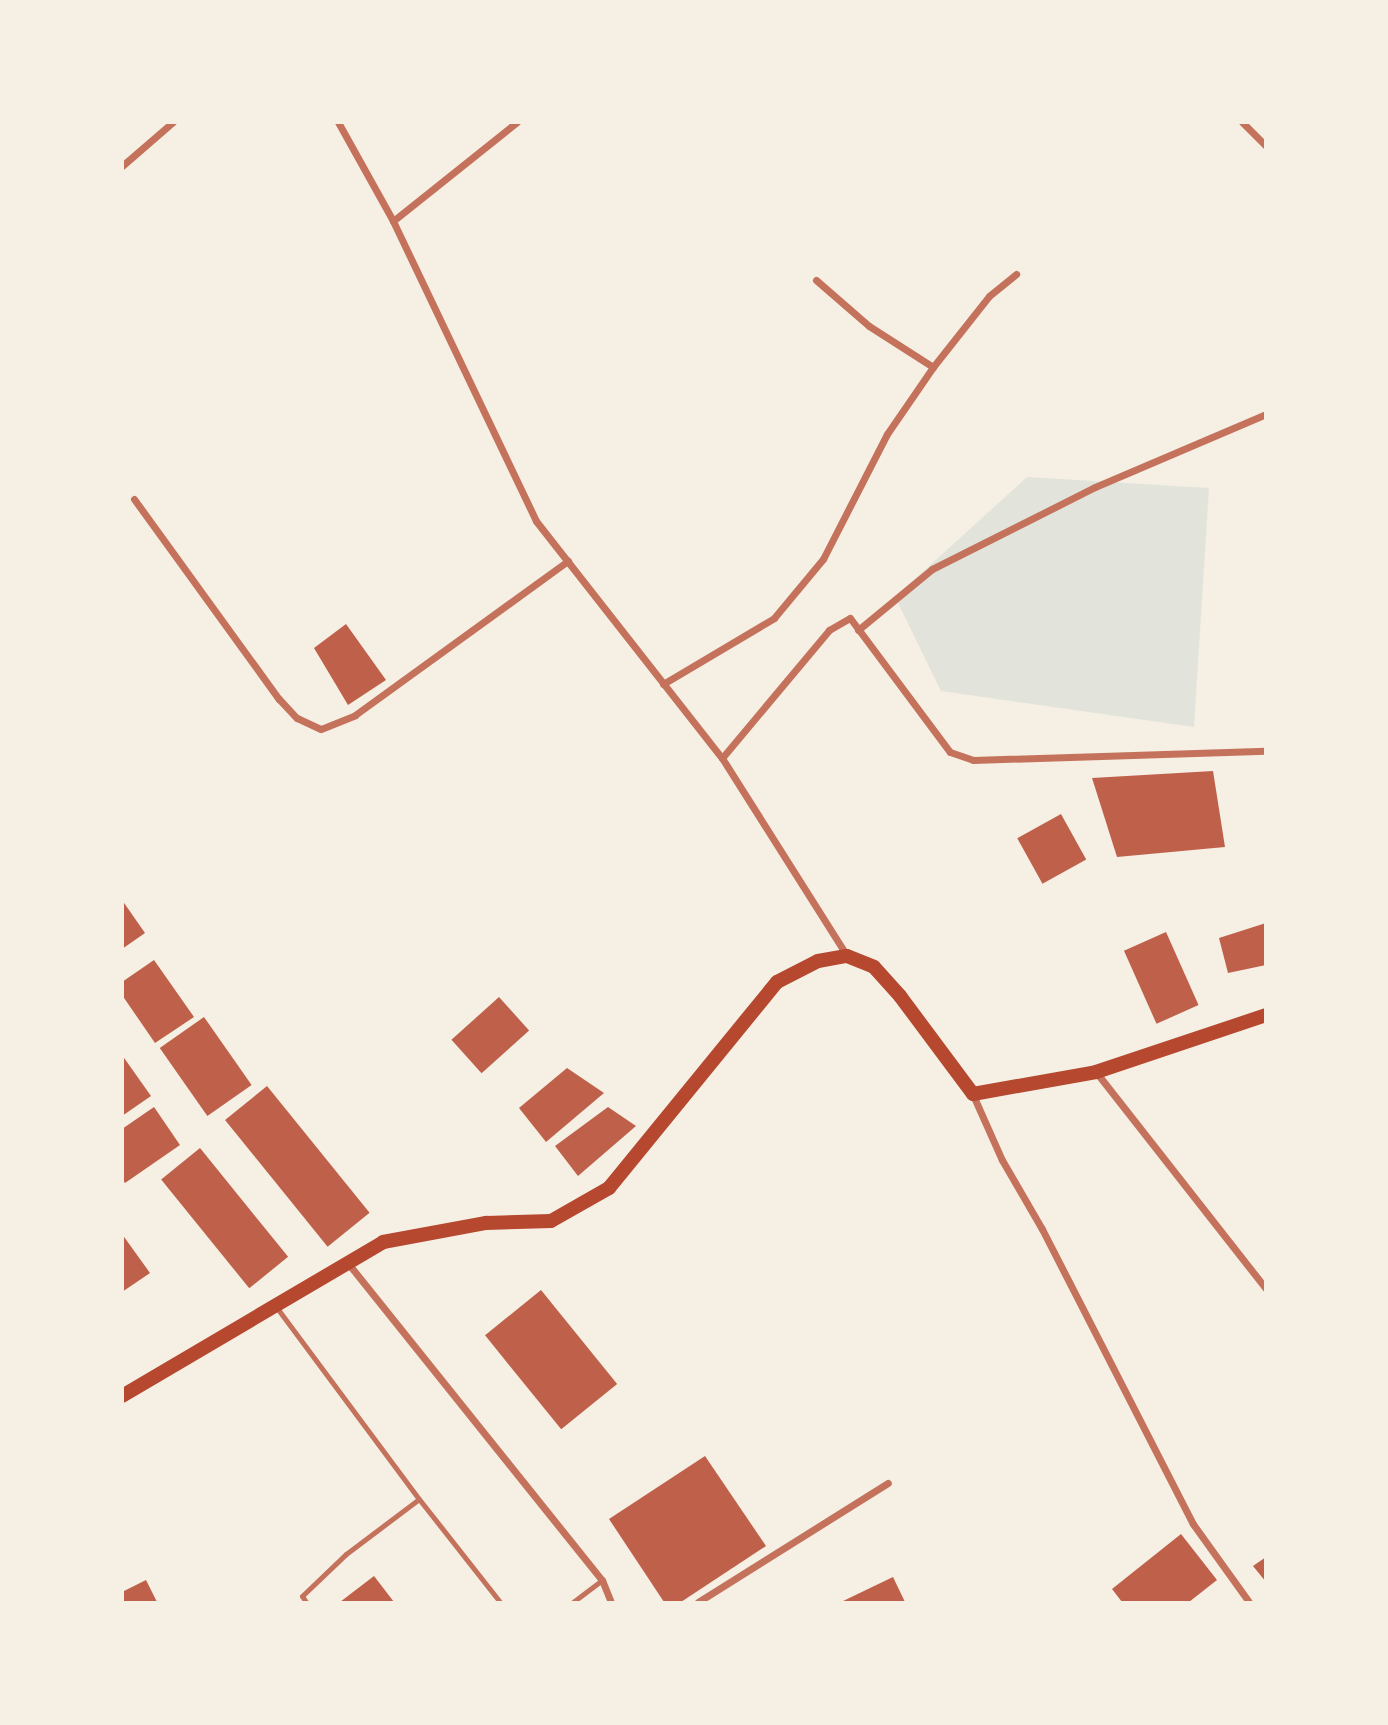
<!DOCTYPE html>
<html>
<head>
<meta charset="utf-8">
<style>
	body { margin:0 }
	#map { position:relative; width:1388px; height:1725px; overflow:hidden; background:#f6efe4; font-family:Arial,sans-serif }
	div>[style] { position:absolute }
	.green>* { inset:0; background:#e2e4dc }
	.building>* { inset:0; background:#bf614a; transform-origin:0 0 }
	.service>* { height:5px; margin:-2.5px; padding:0 2.5px; transform-origin:2.5px; border-radius:2.5px; background:#c5725c }
	.minor>* { height:7px; margin:-3.5px; padding:0 3.5px; transform-origin:3.5px; border-radius:3.5px; background:#c5725c }
	.secondary>* { height:14px; margin:-7px; padding:0 7px; transform-origin:7px; border-radius:7px; background:#b5482f }
	span { translate:-50% -50%; white-space:nowrap; text-align:center; line-height:1.15; -webkit-text-stroke:6px #f6efe4; paint-order:stroke }
	.frame { position:absolute; inset:0; border:124px solid #f6efe4; pointer-events:none }
</style>
</head>
<body>
<div id="map">
	<div class="green">
		<div style="clip-path:polygon(1027px 477px,1209px 488px,1194px 727px,941px 691px,895px 597px)"></div>
	</div>
	<div class="building">
		<div style="clip-path:polygon(346px 624px,386px 680px,348px 705px,314px 648px)"></div>
		<div style="clip-path:polygon(1213px 771px,1225px 847px,1117px 857px,1092px 778px)"></div>
		<div style="left:1061px;top:814px;width:52px;height:50px;rotate:61deg"></div>
		<div style="clip-path:polygon(122px 900px,145px 933px,122px 949px)"></div>
		<div style="clip-path:polygon(1266px 923px,1266px 965px,1228px 973px,1219px 938px)"></div>
		<div style="left:1166px;top:932px;width:80px;height:46px;rotate:66deg"></div>
		<div style="clip-path:polygon(154px 960px,194px 1017px,155px 1043px,122px 995px,122px 982px)"></div>
		<div style="left:499px;top:997px;width:45px;height:64px;rotate:48deg"></div>
		<div style="left:204px;top:1017px;width:83px;height:54px;rotate:55deg"></div>
		<div style="clip-path:polygon(122px 1055px,151px 1096px,122px 1116px)"></div>
		<div style="clip-path:polygon(567px 1068px,604px 1093px,546px 1142px,519px 1108px)"></div>
		<div style="left:267px;top:1086px;width:163px;height:54px;rotate:51deg"></div>
		<div style="clip-path:polygon(154px 1107px,180px 1145px,125px 1183px,122px 1179px,122px 1129px)"></div>
		<div style="clip-path:polygon(608px 1107px,636px 1126px,578px 1176px,555px 1146px)"></div>
		<div style="left:200px;top:1148px;width:140px;height:50px;rotate:51deg"></div>
		<div style="clip-path:polygon(122px 1234px,150px 1273px,122px 1292px)"></div>
		<div style="left:541px;top:1290px;width:121px;height:72px;rotate:51deg"></div>
		<div style="clip-path:polygon(705px 1456px,766px 1546px,681px 1602px,664px 1602px,609px 1519px)"></div>
		<div style="clip-path:polygon(1181px 1534px,1217px 1580px,1189px 1602px,1122px 1602px,1112px 1589px)"></div>
		<div style="clip-path:polygon(1266px 1557px,1266px 1582px,1253px 1566px)"></div>
		<div style="clip-path:polygon(374px 1576px,394px 1602px,340px 1602px)"></div>
		<div style="clip-path:polygon(893px 1577px,905px 1602px,841px 1602px)"></div>
		<div style="clip-path:polygon(146px 1580px,157px 1602px,122px 1602px,122px 1592px)"></div>
	</div>
	<div class="service">
		<div style="left:277px;top:1308px;width:238px;rotate:53.4deg"></div>
		<div style="left:419px;top:1499px;width:131px;rotate:51.8deg"></div>
		<div style="left:306px;top:1602px;width:7px;rotate:-124deg"></div>
		<div style="left:302px;top:1596px;width:61px;rotate:-43.7deg"></div>
		<div style="left:346px;top:1554px;width:91px;rotate:-37deg"></div>
		<div style="left:573px;top:1602px;width:36px;rotate:-37deg"></div>
	</div>
	<div class="minor">
		<div style="left:338px;top:122px;width:113px;rotate:60.9deg"></div>
		<div style="left:393px;top:221px;width:332px;rotate:64.5deg"></div>
		<div style="left:536px;top:521px;width:301px;rotate:51.9deg"></div>
		<div style="left:722px;top:758px;width:234px;rotate:57.7deg"></div>
		<div style="left:1242px;top:122px;width:34px;rotate:45deg"></div>
		<div style="left:122px;top:166px;width:67px;rotate:-40.8deg"></div>
		<div style="left:393px;top:221px;width:159px;rotate:-38.6deg"></div>
		<div style="left:816px;top:280px;width:70px;rotate:41deg"></div>
		<div style="left:869px;top:326px;width:76px;rotate:32.6deg"></div>
		<div style="left:134px;top:499px;width:247px;rotate:54.1deg"></div>
		<div style="left:279px;top:699px;width:26px;rotate:47deg"></div>
		<div style="left:297px;top:718px;width:26px;rotate:25deg"></div>
		<div style="left:321px;top:729px;width:37px;rotate:-22deg"></div>
		<div style="left:355px;top:715px;width:263px;rotate:-35.9deg"></div>
		<div style="left:858px;top:630px;width:96px;rotate:-39.5deg"></div>
		<div style="left:932px;top:569px;width:182px;rotate:-26.7deg"></div>
		<div style="left:1095px;top:487px;width:186px;rotate:-23.1deg"></div>
		<div style="left:663px;top:684px;width:129px;rotate:-30.7deg"></div>
		<div style="left:774px;top:618px;width:77px;rotate:-50.3deg"></div>
		<div style="left:823px;top:559px;width:140px;rotate:-62.9deg"></div>
		<div style="left:887px;top:434px;width:81px;rotate:-55.5deg"></div>
		<div style="left:933px;top:367px;width:90px;rotate:-51.7deg"></div>
		<div style="left:989px;top:296px;width:35px;rotate:-39deg"></div>
		<div style="left:722px;top:758px;width:167px;rotate:-50.1deg"></div>
		<div style="left:829px;top:630px;width:24px;rotate:-30deg"></div>
		<div style="left:850px;top:618px;width:167px;rotate:53.3deg"></div>
		<div style="left:950px;top:752px;width:24px;rotate:19deg"></div>
		<div style="left:973px;top:760px;width:293px;rotate:-1.8deg"></div>
		<div style="left:1096px;top:1072px;width:276px;rotate:51.9deg"></div>
		<div style="left:973px;top:1095px;width:71px;rotate:66deg"></div>
		<div style="left:1002px;top:1160px;width:80px;rotate:59.9deg"></div>
		<div style="left:1042px;top:1229px;width:331px;rotate:62.9deg"></div>
		<div style="left:1193px;top:1524px;width:96px;rotate:54.3deg"></div>
		<div style="left:347px;top:1262px;width:408px;rotate:51.3deg"></div>
		<div style="left:602px;top:1580px;width:24px;rotate:68deg"></div>
		<div style="left:698px;top:1602px;width:224px;rotate:-32.1deg"></div>
	</div>
	<div class="secondary">
		<div style="left:122px;top:1396px;width:303px;rotate:-30.5deg"></div>
		<div style="left:383px;top:1242px;width:105px;rotate:-10.5deg"></div>
		<div style="left:486px;top:1223px;width:65px;rotate:-1.8deg"></div>
		<div style="left:551px;top:1221px;width:67px;rotate:-29.6deg"></div>
		<div style="left:609px;top:1188px;width:266px;rotate:-50.8deg"></div>
		<div style="left:777px;top:982px;width:46px;rotate:-27.1deg"></div>
		<div style="left:818px;top:961px;width:29px;rotate:-10deg"></div>
		<div style="left:847px;top:956px;width:29px;rotate:22deg"></div>
		<div style="left:874px;top:967px;width:39px;rotate:48deg"></div>
		<div style="left:900px;top:996px;width:122px;rotate:53.3deg"></div>
		<div style="left:973px;top:1094px;width:125px;rotate:-10.1deg"></div>
		<div style="left:1096px;top:1072px;width:179px;rotate:-18.5deg"></div>
	</div>
	<div class="frame"></div>
</div>
</body>
</html>
